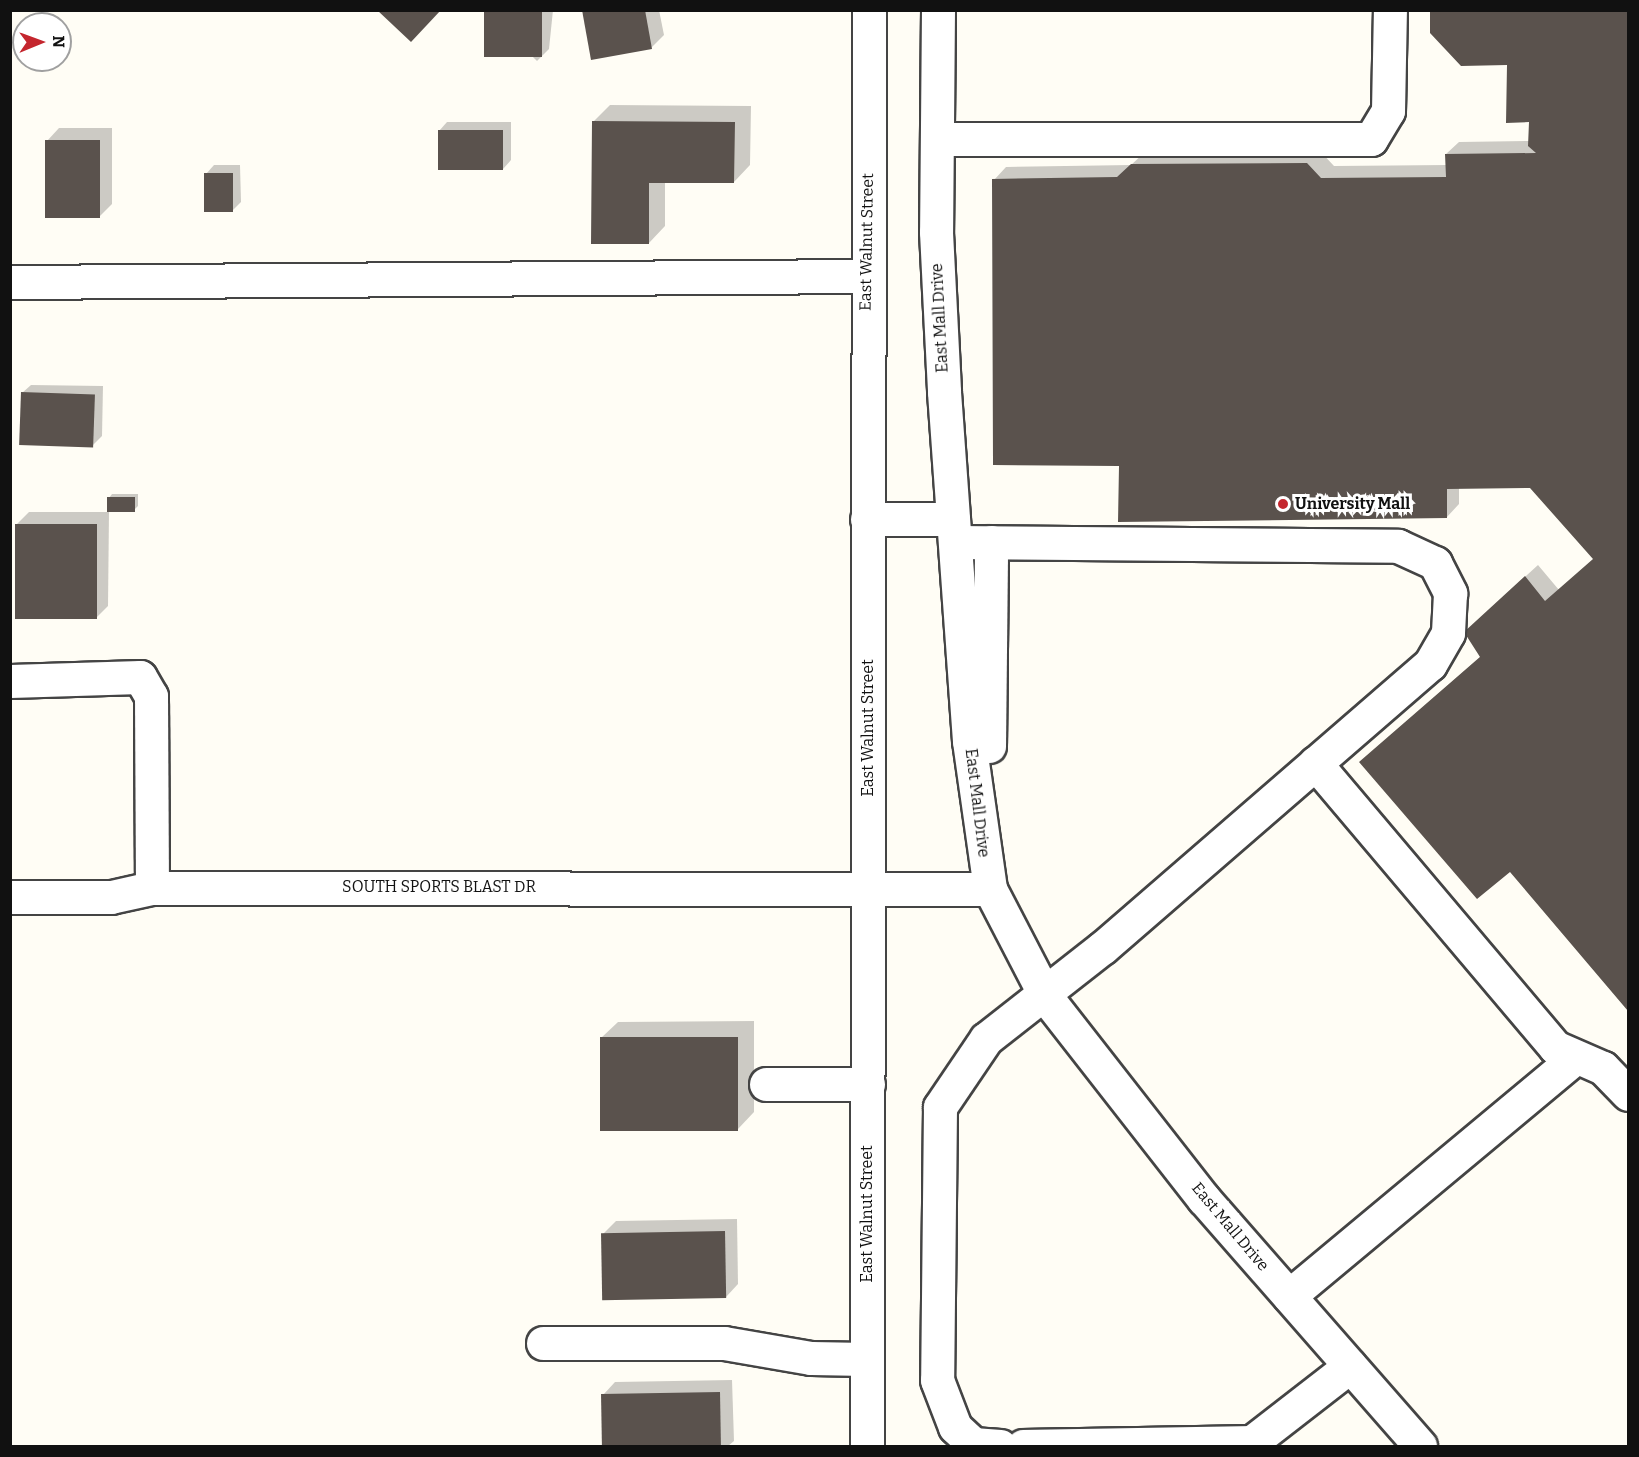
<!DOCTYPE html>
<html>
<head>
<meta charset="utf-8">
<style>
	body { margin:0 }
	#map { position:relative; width:1639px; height:1457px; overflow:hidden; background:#fffdf5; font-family:Bitter,serif }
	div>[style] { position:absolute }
	.shadow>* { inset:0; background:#0003 }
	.building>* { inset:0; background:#5a524d; transform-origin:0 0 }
	.roads { filter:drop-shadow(2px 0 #444) drop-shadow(-2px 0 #444) drop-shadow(0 2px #444) drop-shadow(0 -2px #444) }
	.minor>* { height:33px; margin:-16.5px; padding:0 16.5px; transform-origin:16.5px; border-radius:16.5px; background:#fff }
	.dots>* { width:16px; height:16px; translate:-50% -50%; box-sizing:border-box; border:3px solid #fff; border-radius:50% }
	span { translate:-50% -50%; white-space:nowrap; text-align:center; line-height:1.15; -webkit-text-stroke:6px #fff; paint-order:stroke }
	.street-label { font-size:16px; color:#111 }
	.poi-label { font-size:16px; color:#111; font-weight:700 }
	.left { translate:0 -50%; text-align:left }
	.frame { position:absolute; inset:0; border:12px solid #111; pointer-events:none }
	.north { position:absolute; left:12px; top:12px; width:60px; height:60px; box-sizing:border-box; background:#fff; border:2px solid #a0a0a0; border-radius:50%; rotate:89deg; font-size:16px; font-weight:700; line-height:24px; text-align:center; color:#111 }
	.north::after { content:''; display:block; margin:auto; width:21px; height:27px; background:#c4262e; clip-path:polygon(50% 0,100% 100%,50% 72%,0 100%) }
</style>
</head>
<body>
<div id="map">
	<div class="shadow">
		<div style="clip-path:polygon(485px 10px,553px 10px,549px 49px,537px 61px)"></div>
		<div style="clip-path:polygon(583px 10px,659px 10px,664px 35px,651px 48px)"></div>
		<div style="clip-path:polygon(1433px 10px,1628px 10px,1628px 1009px,1510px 869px,1361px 762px,1481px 656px,1478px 620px,1538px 565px,1559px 590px,1595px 558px,1531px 486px,1459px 487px,1459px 504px,1447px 517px,1121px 465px,994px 180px,1006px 167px,1131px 165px,1145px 152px,1320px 151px,1334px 166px,1447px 165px,1446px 154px,1459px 142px,1530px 141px,1530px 121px,1508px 63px)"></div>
		<div style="clip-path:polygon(610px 105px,751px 106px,750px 165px,734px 182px,665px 182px,665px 226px,649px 243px,593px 122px)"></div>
		<div style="clip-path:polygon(447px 122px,511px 122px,511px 160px,503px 169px,439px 131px)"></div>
		<div style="clip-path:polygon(59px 128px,112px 128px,112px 204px,99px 217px,47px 141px)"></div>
		<div style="clip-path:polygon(214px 165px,240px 165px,241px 202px,233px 210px,206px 174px)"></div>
		<div style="clip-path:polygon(31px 385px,103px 386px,102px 436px,93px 445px,22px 393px)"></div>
		<div style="clip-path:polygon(112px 494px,138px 494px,138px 506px,134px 510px,109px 498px)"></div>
		<div style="clip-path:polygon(29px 512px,109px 512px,108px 606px,96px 618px,16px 525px)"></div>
		<div style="clip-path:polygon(754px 1021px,754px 1112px,738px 1129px,601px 1038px,618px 1022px)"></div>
		<div style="clip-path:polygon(737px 1219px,738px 1284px,726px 1297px,603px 1234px,616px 1221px)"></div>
		<div style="clip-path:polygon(732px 1380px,734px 1441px,728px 1446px,604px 1446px,603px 1395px,615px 1382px)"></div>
	</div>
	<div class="building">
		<div style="clip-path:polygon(377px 10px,441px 10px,411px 42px)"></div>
		<div style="left:484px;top:10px;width:58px;height:47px"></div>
		<div style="clip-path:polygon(582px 10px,645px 10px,652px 49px,591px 60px)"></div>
		<div style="clip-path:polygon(1430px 10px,1628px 10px,1628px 1011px,1510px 872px,1477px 899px,1359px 762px,1480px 657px,1464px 632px,1525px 576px,1545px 601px,1593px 559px,1530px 488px,1447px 489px,1447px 518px,1118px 522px,1119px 466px,993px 465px,992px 179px,1117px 177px,1131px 164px,1307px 163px,1321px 178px,1446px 177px,1445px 154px,1536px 153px,1528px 146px,1529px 122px,1506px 123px,1507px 65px,1461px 66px,1430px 33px)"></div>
		<div style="clip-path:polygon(592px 121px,735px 122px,734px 183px,649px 183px,649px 244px,591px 244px)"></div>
		<div style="left:438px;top:130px;width:65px;height:40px"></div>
		<div style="left:45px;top:140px;width:55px;height:78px"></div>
		<div style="left:204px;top:173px;width:29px;height:39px"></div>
		<div style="left:21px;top:392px;width:74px;height:53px;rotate:2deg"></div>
		<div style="left:107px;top:497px;width:28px;height:15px"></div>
		<div style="left:15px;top:524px;width:82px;height:95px"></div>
		<div style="left:738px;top:1037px;width:94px;height:138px;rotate:90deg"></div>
		<div style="left:725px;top:1231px;width:67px;height:124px;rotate:89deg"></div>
		<div style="left:720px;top:1392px;width:54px;height:119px;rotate:89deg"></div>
	</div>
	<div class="roads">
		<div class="minor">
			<div style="left:938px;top:10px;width:222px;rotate:90.5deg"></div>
			<div style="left:936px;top:232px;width:160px;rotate:87.1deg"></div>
			<div style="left:944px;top:392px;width:350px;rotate:85.9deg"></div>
			<div style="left:969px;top:741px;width:149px;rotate:81.9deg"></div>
			<div style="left:990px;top:889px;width:122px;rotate:62.6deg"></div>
			<div style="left:1046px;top:997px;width:256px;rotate:52deg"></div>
			<div style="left:1204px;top:1199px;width:328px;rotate:48.8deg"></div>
			<div style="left:937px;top:139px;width:434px"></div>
			<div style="left:1371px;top:139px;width:33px;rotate:-59deg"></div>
			<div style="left:1388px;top:111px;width:101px;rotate:-88.9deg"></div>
			<div style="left:10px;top:282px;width:856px;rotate:-0.4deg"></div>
			<div style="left:867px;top:519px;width:86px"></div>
			<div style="left:955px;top:542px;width:443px;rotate:0.5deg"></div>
			<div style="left:1398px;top:546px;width:41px;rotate:24.7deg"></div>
			<div style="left:1435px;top:563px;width:34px;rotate:63deg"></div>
			<div style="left:1450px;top:593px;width:40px;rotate:92.9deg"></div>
			<div style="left:1448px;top:633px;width:36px;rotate:120deg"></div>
			<div style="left:1430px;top:664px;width:434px;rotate:139.1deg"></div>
			<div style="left:1102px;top:948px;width:147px;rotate:141.9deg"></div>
			<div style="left:986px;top:1039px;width:82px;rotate:124.1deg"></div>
			<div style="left:940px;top:1107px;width:273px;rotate:90.6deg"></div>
			<div style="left:937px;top:1380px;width:50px;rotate:69deg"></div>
			<div style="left:955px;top:1427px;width:25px;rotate:43deg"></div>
			<div style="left:973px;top:1444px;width:27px;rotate:4deg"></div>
			<div style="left:10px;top:681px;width:130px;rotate:-1.8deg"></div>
			<div style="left:140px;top:677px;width:22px;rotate:60deg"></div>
			<div style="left:151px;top:696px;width:192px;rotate:89.7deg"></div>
			<div style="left:989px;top:746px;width:204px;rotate:-89.4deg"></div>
			<div style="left:1315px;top:763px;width:372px;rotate:49.8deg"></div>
			<div style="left:1555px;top:1047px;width:52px;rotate:23.6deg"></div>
			<div style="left:1603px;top:1068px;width:36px;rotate:46deg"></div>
			<div style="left:10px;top:897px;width:101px"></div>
			<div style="left:111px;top:897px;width:42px;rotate:-12.4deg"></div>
			<div style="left:152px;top:888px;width:838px;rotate:0.07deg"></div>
			<div style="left:766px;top:1084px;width:102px"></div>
			<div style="left:1289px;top:1296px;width:372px;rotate:-39.8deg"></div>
			<div style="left:543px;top:1343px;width:181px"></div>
			<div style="left:724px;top:1343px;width:88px;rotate:9.8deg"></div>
			<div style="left:811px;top:1358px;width:55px;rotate:1deg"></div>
			<div style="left:867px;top:1446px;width:1436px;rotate:-89.92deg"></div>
			<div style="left:1023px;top:1446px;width:229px;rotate:-1deg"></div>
			<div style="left:1252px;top:1442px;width:124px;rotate:-37.8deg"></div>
		</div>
	</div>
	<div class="dots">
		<div style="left:1283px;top:504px;background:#c4262e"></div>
	</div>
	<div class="street-label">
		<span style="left:867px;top:242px;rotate:-89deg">East Walnut Street</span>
		<span style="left:940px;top:318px;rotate:-93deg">East Mall Drive</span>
		<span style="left:868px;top:728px;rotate:-90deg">East Walnut Street</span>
		<span style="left:977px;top:803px;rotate:83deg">East Mall Drive</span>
		<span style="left:439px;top:887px">SOUTH SPORTS BLAST DR</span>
		<span style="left:867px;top:1214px;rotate:-90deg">East Walnut Street</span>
		<span style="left:1230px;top:1227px;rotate:50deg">East Mall Drive</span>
	</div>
	<div class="poi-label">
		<span class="left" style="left:1295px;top:504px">University Mall</span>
	</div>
	<div class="frame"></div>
	<div class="north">N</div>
</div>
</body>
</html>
